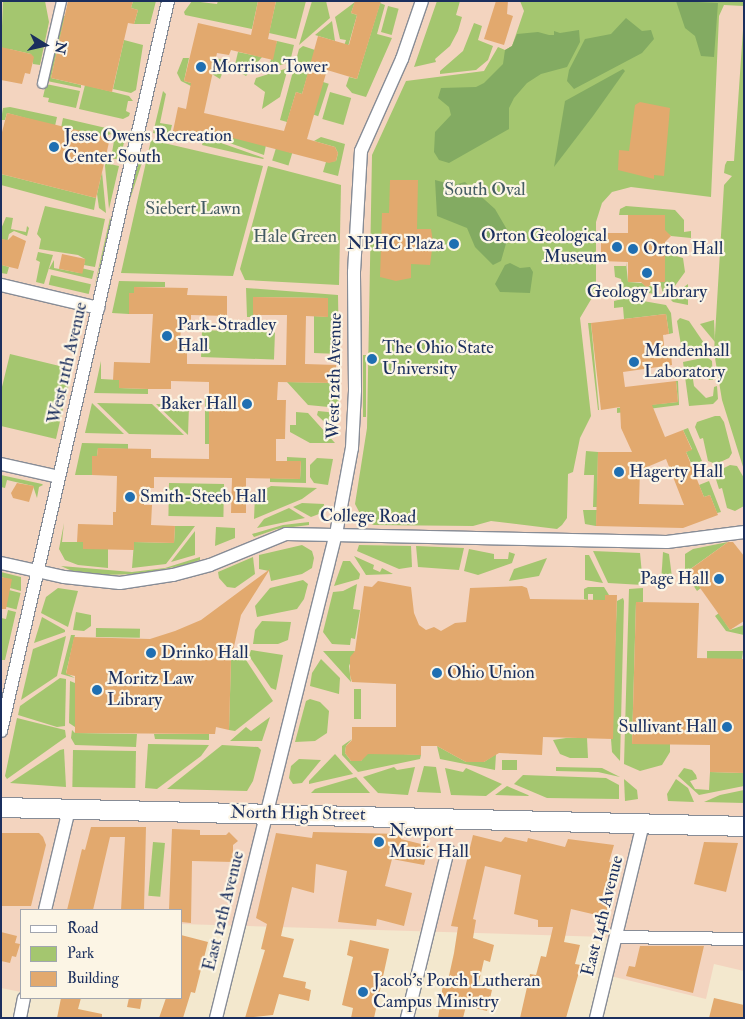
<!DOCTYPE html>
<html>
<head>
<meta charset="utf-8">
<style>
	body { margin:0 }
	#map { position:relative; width:745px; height:1019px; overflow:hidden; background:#f3e8ce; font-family:"IM FELL Double Pica",serif }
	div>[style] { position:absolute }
	.built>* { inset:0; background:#f3d4bf }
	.green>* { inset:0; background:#a4c66f; transform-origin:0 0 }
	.forest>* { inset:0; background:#83ab62 }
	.building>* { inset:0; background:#e2a96e; transform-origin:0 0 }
	.roads { filter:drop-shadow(1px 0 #878c96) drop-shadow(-1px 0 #878c96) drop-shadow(0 1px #878c96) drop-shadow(0 -1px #878c96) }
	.pedestrian>* { height:9px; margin:-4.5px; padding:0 4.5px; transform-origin:4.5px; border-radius:4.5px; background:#fff }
	.minor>* { height:12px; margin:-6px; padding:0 6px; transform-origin:6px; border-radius:6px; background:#fff }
	.primary>* { height:19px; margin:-9.5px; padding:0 9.5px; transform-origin:9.5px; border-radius:9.5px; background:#fff }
	.dots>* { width:14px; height:14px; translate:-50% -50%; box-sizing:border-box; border:2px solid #fcf5e5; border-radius:50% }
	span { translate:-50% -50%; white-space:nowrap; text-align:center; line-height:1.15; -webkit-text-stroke:4.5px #fcf5e5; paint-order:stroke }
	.poi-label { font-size:18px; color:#1b2f5e }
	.left { translate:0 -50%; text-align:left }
	.right { translate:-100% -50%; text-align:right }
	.park-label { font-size:18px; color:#445c63 }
	.street-label { font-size:18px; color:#1b2f5e }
	.frame { position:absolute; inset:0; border:2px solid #1b2f5e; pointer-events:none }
	.legend { position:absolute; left:20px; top:909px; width:162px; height:90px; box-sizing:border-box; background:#fcf5e5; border:1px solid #a2a6af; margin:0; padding:6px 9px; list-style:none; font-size:15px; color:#1b2f5e }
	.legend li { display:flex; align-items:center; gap:10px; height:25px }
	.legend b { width:25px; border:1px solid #a2a6af }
	.north { position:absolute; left:20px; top:20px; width:50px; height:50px; -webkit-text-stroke:4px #fcf5e5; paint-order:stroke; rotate:100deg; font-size:14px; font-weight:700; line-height:20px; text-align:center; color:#1b2f5e }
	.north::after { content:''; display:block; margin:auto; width:18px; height:22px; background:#1b2f5e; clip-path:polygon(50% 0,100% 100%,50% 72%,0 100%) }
</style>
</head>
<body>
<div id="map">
	<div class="built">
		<div style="clip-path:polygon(1px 1px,744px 1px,744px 971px,714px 964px,706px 999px,602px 974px,609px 941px,606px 937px,181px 924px,181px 910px,21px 910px,21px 992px,1px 988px)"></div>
	</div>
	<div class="green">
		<div style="clip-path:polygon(3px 1px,45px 1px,49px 22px,40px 65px,33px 64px,31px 54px,9px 49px,1px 51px)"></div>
		<div style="clip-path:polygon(133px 1px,156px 1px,150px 24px,134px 24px,138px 10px,131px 8px)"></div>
		<div style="clip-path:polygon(192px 1px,217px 4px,218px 1px,258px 1px,252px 29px,185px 15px,184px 12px)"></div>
		<div style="clip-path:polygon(276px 1px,306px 1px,296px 39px,269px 33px)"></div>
		<div style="clip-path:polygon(312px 1px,326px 1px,330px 18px,299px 45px)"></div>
		<div style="clip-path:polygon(437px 1px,460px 1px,456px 15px,462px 17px,458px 31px,450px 46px,435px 59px,436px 62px,414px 67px)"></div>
		<div style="clip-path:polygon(520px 1px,744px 1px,744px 6px,724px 5px,719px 16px,711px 197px,631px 187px,612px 192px,602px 203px,596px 222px,596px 291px,580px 318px,591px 416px,580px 438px,573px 472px,568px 474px,567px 518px,562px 525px,557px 529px,491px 521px,473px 526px,374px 525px,364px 521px,355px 504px,367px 428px,372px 155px,406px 81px,484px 71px,498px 47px,505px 50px,512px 46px,524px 11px)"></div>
		<div style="clip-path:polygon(355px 2px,351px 13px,357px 15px,347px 50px,343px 49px,346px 40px,340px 39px,335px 17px)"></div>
		<div style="clip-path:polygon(380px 3px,385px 5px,377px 34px,392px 38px,366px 97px,352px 93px,346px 86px,349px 77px,357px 79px)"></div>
		<div style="left:388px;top:6px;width:11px;height:27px;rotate:15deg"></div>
		<div style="clip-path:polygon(62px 15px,65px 16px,51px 78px,81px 85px,81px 88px,47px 81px)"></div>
		<div style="clip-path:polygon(744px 15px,744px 470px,722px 400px,714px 352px,724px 185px,732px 176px,724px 173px,725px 165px,727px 161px,734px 161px)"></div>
		<div style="clip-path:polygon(332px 21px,335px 41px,315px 35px)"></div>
		<div style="clip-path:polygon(474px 23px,482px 26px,478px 40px,493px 46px,488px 60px,476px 70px,440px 74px,440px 71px,463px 51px)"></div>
		<div style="clip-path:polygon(124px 40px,143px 45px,136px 90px,131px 93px,113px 89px)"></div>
		<div style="clip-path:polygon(277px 41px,294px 45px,290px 62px,268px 69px)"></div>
		<div style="clip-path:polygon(303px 46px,315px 50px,302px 94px,296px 92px,287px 122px,280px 120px,299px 49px)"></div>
		<div style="clip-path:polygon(238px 52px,262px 57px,246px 76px,234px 69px)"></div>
		<div style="clip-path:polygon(183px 58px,189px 58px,184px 81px,191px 83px,191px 86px,181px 81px,177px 73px)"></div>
		<div style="clip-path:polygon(216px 58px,227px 61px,220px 79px,212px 74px)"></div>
		<div style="clip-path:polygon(288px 68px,280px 97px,262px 109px,265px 92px,254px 84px,256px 78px)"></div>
		<div style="left:323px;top:82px;width:6px;height:34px;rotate:18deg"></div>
		<div style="clip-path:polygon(46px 84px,80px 91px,76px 108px,48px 102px,49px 98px,43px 97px)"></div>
		<div style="clip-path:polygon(85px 85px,129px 96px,133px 101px,128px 101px,126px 111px,130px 113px,129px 116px,123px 119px,79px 109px)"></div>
		<div style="clip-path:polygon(163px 91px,166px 94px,160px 123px,172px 125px,169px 137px,153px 133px)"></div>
		<div style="left:330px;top:92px;width:22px;height:28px;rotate:16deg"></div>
		<div style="clip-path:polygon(10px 107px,57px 117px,55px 126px,7px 113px,5px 120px,1px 120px,3px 108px)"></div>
		<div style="clip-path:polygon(63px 118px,106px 128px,111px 134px,101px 137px,61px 128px)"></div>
		<div style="clip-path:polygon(109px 128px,121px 131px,125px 138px,120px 160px,111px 158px,114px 141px)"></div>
		<div style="clip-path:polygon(205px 131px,266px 145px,264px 155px,204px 134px)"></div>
		<div style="clip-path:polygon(204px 137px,264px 158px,263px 159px,202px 145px)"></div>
		<div style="clip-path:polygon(321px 137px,345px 144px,338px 176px,323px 172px,326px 162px,336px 161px,338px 153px,335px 147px,314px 141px)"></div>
		<div style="clip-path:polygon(151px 140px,263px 166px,233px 276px,121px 273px)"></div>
		<div style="left:276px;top:148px;width:17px;height:13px;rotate:17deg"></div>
		<div style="left:140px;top:159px;width:3px;height:115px;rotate:18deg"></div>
		<div style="clip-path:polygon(105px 163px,119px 166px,109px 209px,105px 166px)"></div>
		<div style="clip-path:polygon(268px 166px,341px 185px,339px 285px,245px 280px,240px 269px)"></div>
		<div style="clip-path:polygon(102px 172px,106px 213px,99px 208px,97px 194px)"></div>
		<div style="clip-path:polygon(1px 174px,96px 198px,94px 210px,1px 185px)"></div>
		<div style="clip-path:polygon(45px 206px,105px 219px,95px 267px,84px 265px,85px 259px,78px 255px,39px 249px,41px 239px,37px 234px)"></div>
		<div style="clip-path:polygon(626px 206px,675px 210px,684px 220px,684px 232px,691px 231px,691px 238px,671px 236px,665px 232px,665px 215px,619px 215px,620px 209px)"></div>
		<div style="clip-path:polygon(6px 217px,13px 218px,11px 229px,26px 232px,27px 226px,29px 228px,27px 236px,14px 231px,9px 234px,2px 265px,9px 267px,7px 274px,1px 273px,1px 259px,5px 240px,1px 239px,1px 229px)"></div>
		<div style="clip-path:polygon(110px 218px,112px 221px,94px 288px)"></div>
		<div style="clip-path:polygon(38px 252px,53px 255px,44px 284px,36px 282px,40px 262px,36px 260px)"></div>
		<div style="clip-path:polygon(665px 253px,683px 258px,685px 272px,669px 294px,663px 294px,660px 282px,665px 282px)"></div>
		<div style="clip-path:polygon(54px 260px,54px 268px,80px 273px,81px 268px,94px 271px,92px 279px,49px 269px)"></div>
		<div style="clip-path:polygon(626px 262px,628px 282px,642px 283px,647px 287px,658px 282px,656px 294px,623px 290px,621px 279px,615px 277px,614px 266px,626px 266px)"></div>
		<div style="left:51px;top:275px;width:41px;height:10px;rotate:13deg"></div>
		<div style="clip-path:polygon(119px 281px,165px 282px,165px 287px,134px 287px,134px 293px,129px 294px,129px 314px,112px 313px)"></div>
		<div style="clip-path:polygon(688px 284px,688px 305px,673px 302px,671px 300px,677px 292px)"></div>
		<div style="clip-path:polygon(246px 288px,338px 295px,339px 354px,314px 353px,314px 316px,328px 317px,328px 298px,254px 297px,253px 317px,247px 317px)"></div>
		<div style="clip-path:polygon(626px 298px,666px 305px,671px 313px,673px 333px,669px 334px,666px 314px,624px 319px,623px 307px,614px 308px,614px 301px)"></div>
		<div style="clip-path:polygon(680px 318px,689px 321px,708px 349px,682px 351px,677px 321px)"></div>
		<div style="clip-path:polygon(714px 320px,715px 342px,700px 324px)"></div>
		<div style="clip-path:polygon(588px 323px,591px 323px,599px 410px,598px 410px)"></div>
		<div style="left:202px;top:330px;width:73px;height:27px;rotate:2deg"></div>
		<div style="clip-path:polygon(10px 354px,72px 369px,71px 372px,64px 372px,71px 374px,64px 407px,56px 406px,63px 408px,56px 439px,1px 426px,1px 391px)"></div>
		<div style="left:363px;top:355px;width:3px;height:62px"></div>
		<div style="clip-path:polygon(707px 357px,712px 361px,713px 380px,709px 380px,707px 376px,708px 369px,696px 367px,692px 373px,694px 386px,706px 398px,713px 396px,714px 387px,717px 386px,718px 399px,713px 404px,689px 406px,683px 362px)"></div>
		<div style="clip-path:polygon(101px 361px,101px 379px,119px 380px,119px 388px,148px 389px,148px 394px,94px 393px)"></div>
		<div style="clip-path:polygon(336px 379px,339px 379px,339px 408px,308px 405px,287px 382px,335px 383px)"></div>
		<div style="clip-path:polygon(676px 381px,678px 381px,679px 405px,617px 413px,617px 408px,678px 402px)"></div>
		<div style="left:205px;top:398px;width:4px;height:46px"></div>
		<div style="clip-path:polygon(92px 403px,124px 434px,85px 433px)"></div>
		<div style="clip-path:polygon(97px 403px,152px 404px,184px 435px,129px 434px)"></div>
		<div style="clip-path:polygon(156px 404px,189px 405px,188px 435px)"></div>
		<div style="clip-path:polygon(318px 411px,338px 413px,336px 433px,317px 415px)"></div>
		<div style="clip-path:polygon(296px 412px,308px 413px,335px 443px,310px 443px,290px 432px,290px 425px,296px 425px)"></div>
		<div style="clip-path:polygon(715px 416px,720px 416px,724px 422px,732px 453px,729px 458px,716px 464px,708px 461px,703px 438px,700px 439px,695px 427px,697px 422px)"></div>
		<div style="clip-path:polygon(688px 428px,702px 461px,692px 465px,686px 452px,692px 449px,683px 430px)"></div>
		<div style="clip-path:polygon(82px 443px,128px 444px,128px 449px,98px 448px,97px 456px,92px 457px,92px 475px,75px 475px)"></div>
		<div style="clip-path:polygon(586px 451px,598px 452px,597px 507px,593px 507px,594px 475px,584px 475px)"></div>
		<div style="clip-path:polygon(287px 457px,306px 458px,306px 483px,270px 482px,270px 478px,300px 479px,301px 462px,287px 461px)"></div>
		<div style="clip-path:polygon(317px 458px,333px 459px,328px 485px,314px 483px,310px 477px,310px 465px)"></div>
		<div style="clip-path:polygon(730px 465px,737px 466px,744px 478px,744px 506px,735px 511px,727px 508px,722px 488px,719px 489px,714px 473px)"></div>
		<div style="clip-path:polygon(1px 475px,42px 484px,43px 485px,39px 487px,37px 498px,33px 486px,7px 480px,5px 488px,1px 487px)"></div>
		<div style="clip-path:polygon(709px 481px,721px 512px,717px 513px,710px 495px,704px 497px,699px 485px)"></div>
		<div style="left:169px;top:483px;width:55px;height:33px;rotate:1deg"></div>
		<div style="clip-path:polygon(271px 486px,317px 488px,302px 499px,254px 519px,255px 495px)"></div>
		<div style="clip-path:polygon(302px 503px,324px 504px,324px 505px,319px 514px,311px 517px,293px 507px)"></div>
		<div style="clip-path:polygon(289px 508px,305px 518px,257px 528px,264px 519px)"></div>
		<div style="clip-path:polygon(583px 510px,597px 510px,596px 526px,585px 524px)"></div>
		<div style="clip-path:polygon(309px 522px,309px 525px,277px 529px,254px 537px,252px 534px,283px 525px)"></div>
		<div style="clip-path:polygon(64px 523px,62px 542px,83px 542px,83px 549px,108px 549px,108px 568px,78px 565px,65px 560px,59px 549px)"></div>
		<div style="clip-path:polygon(175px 526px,195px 526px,166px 564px,132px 568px,134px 542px,174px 543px)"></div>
		<div style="clip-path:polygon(216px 527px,235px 528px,235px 538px,215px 546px)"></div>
		<div style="clip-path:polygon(195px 531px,195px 555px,171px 562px)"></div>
		<div style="clip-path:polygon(728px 542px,689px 570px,701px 588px,697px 591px,685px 573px,685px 554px,693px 549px)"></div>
		<div style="clip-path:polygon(302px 545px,312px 551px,314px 558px,312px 568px,302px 574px,271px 581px,269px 571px,259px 569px,259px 555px)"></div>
		<div style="clip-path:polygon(359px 545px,411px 546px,412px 567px,399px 569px,357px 551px)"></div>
		<div style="clip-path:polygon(416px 546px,464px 548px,459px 570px,418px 567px)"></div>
		<div style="clip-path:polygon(469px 549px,494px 554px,494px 559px,508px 559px,509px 552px,515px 554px,512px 563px,478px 575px,464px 571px)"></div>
		<div style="clip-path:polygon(593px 551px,640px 553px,643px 585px,608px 583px)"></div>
		<div style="clip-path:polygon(663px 552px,669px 554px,673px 585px,661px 583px)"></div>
		<div style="clip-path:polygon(585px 555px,589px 555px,603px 583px,585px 580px)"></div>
		<div style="clip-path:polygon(354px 556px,374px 565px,373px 569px,380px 572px,382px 568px,393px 574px,366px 575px)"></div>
		<div style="clip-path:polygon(200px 557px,200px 560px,185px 565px,138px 574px,101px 575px,72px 571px,61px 566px,132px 572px,165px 568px)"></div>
		<div style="clip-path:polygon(253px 557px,255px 574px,235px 588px,227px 587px,219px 578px,218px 572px)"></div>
		<div style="clip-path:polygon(547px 558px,539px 576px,509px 581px,514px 569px)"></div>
		<div style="clip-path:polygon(343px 561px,350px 561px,360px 574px,359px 579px,334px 586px)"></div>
		<div style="clip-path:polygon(1px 572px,21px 577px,21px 591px,10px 588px,11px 580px,1px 577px)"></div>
		<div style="clip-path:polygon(303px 580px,308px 584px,304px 599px,297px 609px,257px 617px,255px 606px,270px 588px)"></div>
		<div style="clip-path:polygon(357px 584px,353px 609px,360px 610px,355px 639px,351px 638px,350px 645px,332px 644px,323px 632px,333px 592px,343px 591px)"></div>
		<div style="clip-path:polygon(588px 587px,604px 587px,609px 595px,605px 600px,593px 600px,593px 594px,588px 594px,588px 600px,584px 599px,584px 589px)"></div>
		<div style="clip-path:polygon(58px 588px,78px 591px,68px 627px,41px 613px,46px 597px)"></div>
		<div style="clip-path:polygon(643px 588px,643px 602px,636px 602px,632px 743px,670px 744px,670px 752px,662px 765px,640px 771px,624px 764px,629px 589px)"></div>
		<div style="left:9px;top:590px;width:12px;height:17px;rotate:14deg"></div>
		<div style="clip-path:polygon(623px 598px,624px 601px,620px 761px,612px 752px,611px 739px,617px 601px)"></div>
		<div style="clip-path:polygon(8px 610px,16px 612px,5px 660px,1px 660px,1px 618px,6px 619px)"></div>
		<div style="clip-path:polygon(76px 612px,91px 615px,91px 626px,84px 631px,73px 630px)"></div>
		<div style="clip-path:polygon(719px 613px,730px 630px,744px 625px,744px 635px,726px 631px,715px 616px)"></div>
		<div style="clip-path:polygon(42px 617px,65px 630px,65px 632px,34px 643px)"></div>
		<div style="clip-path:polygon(262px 621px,291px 622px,288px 640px,278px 644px,253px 644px,255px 630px)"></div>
		<div style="left:96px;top:628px;width:44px;height:9px;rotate:1deg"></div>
		<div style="clip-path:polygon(71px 635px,75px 635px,66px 673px,75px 678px,61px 674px)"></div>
		<div style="clip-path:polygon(66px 636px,57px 676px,21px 700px,33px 649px)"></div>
		<div style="clip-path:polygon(251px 650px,283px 655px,276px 690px,271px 688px,249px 656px)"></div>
		<div style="clip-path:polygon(323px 651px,355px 651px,349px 666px,351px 682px)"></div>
		<div style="clip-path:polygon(707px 651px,743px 651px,742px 659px,707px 661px)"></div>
		<div style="clip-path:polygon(321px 659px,340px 678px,339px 694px,310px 686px,312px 673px)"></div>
		<div style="clip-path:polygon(231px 660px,246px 660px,273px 701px,235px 731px,229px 730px)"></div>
		<div style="clip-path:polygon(60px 678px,66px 679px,65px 726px,57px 727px,18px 715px,20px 706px)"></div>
		<div style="clip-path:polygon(70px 681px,75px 683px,75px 727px,69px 723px)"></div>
		<div style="left:354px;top:689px;width:7px;height:30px"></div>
		<div style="clip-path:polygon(310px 699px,320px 702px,329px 711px,327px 733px,315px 741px,295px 742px,306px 701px)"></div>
		<div style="clip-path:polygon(270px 717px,262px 741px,230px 741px,246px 727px,251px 731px)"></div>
		<div style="clip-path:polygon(17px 718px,65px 730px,66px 737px,7px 779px,5px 776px)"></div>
		<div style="clip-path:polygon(72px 730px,75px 733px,137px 734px,136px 747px,75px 745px,71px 738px)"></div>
		<div style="clip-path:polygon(154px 734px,209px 734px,209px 740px,155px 739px)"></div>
		<div style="clip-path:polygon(566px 738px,587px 738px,588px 758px,570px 758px,560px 754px,553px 740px)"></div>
		<div style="clip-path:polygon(352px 739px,346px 746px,345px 753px,351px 761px,361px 761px,367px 752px,421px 755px,420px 759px,358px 772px,342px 755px,342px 746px)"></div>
		<div style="clip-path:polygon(148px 744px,209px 745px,201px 756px,157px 789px,145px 788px)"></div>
		<div style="clip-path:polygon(222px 745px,258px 747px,261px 750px,253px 781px,247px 791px,167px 789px)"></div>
		<div style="clip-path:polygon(437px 746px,466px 762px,484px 762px,496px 754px,495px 770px,440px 759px)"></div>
		<div style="clip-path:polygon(64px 749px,66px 787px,10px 783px,60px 750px)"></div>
		<div style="left:73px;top:750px;width:63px;height:37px;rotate:1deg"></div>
		<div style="clip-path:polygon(335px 754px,353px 774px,309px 784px,309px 781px)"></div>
		<div style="clip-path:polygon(299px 759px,321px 760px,302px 783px,293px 784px,289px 778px,291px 766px)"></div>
		<div style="left:502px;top:760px;width:15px;height:10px"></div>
		<div style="clip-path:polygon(424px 766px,436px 767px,441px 793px,417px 792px)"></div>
		<div style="clip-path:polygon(394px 767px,397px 770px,415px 767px,408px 795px,378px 793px,363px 777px)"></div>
		<div style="clip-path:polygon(556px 767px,602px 768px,620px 777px,598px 772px,556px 771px)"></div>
		<div style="clip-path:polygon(445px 768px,463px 772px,466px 768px,502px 784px,486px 796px,451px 795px)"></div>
		<div style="clip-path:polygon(684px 768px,692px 770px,696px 775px,697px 779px,690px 781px,695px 789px,709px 790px,710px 772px,744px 773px,744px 786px,699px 795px,678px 776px)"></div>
		<div style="clip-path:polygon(523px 775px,606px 778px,619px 785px,619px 799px,547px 798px,514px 784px)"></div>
		<div style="clip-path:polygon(356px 777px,370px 793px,311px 793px,315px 789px)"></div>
		<div style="clip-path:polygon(624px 779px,637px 790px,638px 799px,625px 801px)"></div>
		<div style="clip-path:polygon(676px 779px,688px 788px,694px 802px,668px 801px,667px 794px)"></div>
		<div style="clip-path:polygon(507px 786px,528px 795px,529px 796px,495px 795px)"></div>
		<div style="clip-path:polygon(744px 790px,744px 803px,704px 802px,720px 795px)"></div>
		<div style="left:153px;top:842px;width:12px;height:54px;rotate:5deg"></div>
	</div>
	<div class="forest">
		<div style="clip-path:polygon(676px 1px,718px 3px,714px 57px,701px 56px,695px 36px,685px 28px)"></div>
		<div style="clip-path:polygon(626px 18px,642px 31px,651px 30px,654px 39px,642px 53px,574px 89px,567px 81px,569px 70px,585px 39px,611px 34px)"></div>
		<div style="clip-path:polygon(579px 30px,580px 42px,567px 67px,541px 74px,527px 83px,514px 98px,509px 108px,509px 129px,449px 163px,439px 160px,434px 152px,435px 132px,451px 115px,449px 107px,438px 98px,441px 88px,476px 87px,484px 83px,503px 64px,505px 50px,512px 46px,517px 34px,538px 32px,549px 35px,554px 35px,554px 31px,560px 33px)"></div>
		<div style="clip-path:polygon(623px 69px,625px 71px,593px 116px,554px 167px,565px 101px)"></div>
		<div style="clip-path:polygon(435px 180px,454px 185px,465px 182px,495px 209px,509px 233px,501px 261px,493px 265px,475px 247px,467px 228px,437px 216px)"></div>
		<div style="clip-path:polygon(510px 263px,520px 268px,530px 267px,533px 272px,530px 293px,500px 292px,495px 284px,505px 265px)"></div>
	</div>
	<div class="building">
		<div style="clip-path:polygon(68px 1px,133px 1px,131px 8px,138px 10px,134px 24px,128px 23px,112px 92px,51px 78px)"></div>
		<div style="clip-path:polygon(258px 1px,276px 1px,268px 39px,277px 41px,273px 60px,231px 50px,229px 55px,217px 53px,204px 113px,284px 131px,296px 92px,302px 94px,318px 36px,349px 45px,357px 15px,351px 13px,355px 1px,381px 1px,357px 79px,327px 70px,307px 139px,335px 147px,338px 153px,336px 161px,329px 163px,206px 131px,203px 138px,173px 131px,178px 107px,186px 109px,189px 93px,191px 83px,184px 81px,198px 23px,251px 35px)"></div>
		<div style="clip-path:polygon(496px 1px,508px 1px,507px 14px,513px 16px,504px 45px,484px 39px)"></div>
		<div style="clip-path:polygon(1px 47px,31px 54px,34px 57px,30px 74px,25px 73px,22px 84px,1px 80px)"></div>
		<div style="clip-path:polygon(640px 102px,670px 108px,664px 176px,654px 175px,654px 179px,618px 170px,619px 150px,629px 151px,635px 105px)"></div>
		<div style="clip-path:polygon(7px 113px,110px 138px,96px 198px,1px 174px,1px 136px)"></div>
		<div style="clip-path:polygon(390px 180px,418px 180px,417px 229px,431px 229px,433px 242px,430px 265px,411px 264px,411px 278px,396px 281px,380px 277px,382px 213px,389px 213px)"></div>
		<div style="clip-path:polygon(628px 215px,665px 215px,665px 230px,671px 236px,665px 242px,665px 282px,653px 282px,647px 288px,641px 282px,628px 282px,628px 262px,601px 261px,601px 233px,628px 233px)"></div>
		<div style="clip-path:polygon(13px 235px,26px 241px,18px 269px,1px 265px,1px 239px,8px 240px)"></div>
		<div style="left:62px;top:254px;width:24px;height:15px;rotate:12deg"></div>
		<div style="clip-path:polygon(134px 287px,188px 288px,187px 295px,227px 296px,227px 316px,191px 315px,191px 326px,181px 326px,180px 344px,187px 344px,187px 364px,286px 365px,287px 315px,253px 315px,253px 297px,328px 298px,328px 317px,306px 316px,305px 364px,336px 365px,336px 383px,278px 382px,277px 400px,286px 400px,285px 439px,276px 439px,276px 461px,301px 461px,300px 479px,246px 478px,246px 513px,231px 513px,232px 478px,154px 477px,154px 488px,144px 488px,144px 505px,152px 505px,151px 525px,175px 526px,174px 543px,134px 542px,134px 550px,83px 549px,83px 542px,77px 542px,78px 524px,113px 525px,113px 512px,116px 512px,117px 476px,92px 475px,92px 456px,97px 456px,98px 448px,151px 449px,151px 458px,209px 459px,209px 382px,171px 381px,171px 389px,148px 389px,119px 388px,119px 380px,113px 380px,114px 362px,150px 363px,153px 314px,129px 314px,129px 293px,134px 293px)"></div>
		<div style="clip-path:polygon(evenodd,666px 314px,669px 334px,663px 335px,664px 345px,665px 353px,671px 353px,672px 365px,623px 372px,625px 387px,676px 381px,678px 402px,652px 405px,665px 437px,683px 430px,692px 450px,686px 452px,704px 497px,710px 495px,718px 515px,683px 528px,596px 526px,598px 452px,632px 452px,621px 428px,620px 407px,601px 410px,591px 323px,666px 314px,666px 459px,684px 505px,639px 504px,640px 470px,666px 459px)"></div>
		<div style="clip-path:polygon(17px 483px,34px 486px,29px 502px,13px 498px,11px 493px)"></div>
		<div style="clip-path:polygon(728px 542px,733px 542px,744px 556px,744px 621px,730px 630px,688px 571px)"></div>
		<div style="clip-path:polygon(270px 569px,241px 615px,231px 660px,229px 730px,216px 727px,215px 734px,75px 733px,75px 676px,66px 674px,74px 637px,150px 639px,175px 631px,201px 620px)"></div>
		<div style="clip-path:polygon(1px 577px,12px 579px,6px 609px,1px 609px)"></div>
		<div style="clip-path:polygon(378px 581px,411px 587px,414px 613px,419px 625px,426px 630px,434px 627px,441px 631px,455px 623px,466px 622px,470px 588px,522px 586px,527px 588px,530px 599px,605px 600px,605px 595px,617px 595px,613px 739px,543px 737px,542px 755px,499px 753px,484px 762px,466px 762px,437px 746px,421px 746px,421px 755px,368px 754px,361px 761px,351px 761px,345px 753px,346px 746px,352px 740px,352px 727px,396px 727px,396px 684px,352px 682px,350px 675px,350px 657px,355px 651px,364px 586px,372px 587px)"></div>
		<div style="clip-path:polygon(636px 602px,699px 603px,697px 658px,744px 659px,744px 773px,710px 772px,710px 745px,632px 744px)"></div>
		<div style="clip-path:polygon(91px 827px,146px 827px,144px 910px,121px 910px,125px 837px,110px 837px,93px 910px,67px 910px,82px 849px,85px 850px)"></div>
		<div style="clip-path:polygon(172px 829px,200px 830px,200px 835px,226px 835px,229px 832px,238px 841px,233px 845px,233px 862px,192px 861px,191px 923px,181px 922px,181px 910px,169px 910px)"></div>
		<div style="clip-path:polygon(313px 832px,402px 834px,401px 839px,429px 846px,424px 865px,392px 859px,385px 886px,412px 893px,404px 926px,377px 919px,376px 926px,338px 922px,347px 871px,316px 864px,314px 893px,292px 887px,281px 936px,294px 939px,283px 977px,306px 982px,305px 988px,311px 990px,309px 1001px,279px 994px,273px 1015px,245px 1018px,265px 950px,261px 949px,267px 924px,256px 918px,276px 833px,312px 838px)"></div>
		<div style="clip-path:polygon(1px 833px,39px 833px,43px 837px,46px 845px,31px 906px,1px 906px)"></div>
		<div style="clip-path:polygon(473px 835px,501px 842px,505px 837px,527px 842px,528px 838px,565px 847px,568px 839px,614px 845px,609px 862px,618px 864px,605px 917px,571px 909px,564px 942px,580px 945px,575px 964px,581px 965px,566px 1018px,520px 1018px,530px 974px,536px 975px,541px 956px,546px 957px,553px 927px,538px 927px,538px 920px,514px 914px,521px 875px,485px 866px,473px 919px,476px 920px,473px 938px,494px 945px,490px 962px,484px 960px,478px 986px,492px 990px,487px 1011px,466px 1006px,463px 1018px,438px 1018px,443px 984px,447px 985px,454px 953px,458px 927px,451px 926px)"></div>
		<div style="clip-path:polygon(704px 842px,738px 843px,726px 892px,694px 884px)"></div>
		<div style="clip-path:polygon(1px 932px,17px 936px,15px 943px,20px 944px,16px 957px,12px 956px,10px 963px,1px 961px)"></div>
		<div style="clip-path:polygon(181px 935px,208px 942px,195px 993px,191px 992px,183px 1018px,159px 1018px,166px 998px,181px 998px)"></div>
		<div style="clip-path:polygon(350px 940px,389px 949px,374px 1018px,351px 1018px,353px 1008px,342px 1005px,353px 957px,347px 955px)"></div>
		<div style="clip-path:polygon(640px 946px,704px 946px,693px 993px,626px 976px,629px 966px,635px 967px)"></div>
		<div style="clip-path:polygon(61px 998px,81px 998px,78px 1009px,102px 1014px,102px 1018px,57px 1018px)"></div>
		<div style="clip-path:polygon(129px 998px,142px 998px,140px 1009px,127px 1007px)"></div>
		<div style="clip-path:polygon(714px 998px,744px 1005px,744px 1018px,709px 1018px)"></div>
	</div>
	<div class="roads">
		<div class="pedestrian">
			<div style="left:42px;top:83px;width:84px;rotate:-77deg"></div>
		</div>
		<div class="minor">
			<div style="left:1px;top:285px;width:100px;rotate:13.3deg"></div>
			<div style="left:1px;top:464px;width:59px;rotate:12.6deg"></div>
			<div style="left:1px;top:563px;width:65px;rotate:12.5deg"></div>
			<div style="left:64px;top:577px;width:56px;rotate:6.1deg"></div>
			<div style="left:120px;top:583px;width:54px;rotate:-8.6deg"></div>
			<div style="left:173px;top:575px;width:38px;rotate:-15deg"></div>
			<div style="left:210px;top:565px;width:82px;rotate:-22.2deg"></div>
			<div style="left:286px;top:534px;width:381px;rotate:1.2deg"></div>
			<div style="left:667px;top:542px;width:78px;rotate:-7.4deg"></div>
			<div style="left:1px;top:731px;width:749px;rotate:-77.11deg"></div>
			<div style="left:45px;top:910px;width:104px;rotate:-76.6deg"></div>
			<div style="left:616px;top:937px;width:128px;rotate:0.9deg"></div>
			<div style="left:20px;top:1018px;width:20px;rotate:-79deg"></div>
			<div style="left:216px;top:1018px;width:499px;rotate:-76.1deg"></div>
			<div style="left:336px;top:534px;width:87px;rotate:-79.5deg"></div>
			<div style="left:352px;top:448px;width:58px;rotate:-87deg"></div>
			<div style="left:355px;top:390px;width:118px;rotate:-90.5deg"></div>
			<div style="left:354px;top:272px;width:121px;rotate:-86.7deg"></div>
			<div style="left:361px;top:151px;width:101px;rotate:-66deg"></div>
			<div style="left:402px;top:59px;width:61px;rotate:-71deg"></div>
			<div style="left:407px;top:1018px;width:173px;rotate:-76.3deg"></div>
			<div style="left:596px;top:1018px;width:201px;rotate:-76.4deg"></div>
		</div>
		<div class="primary">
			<div style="left:1px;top:807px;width:743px;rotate:1.46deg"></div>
		</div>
	</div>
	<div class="dots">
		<div style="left:201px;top:67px;background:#1f6fb2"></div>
		<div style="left:54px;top:147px;background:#1f6fb2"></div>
		<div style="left:454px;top:244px;background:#1f6fb2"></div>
		<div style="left:617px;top:247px;background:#1f6fb2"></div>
		<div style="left:633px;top:249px;background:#1f6fb2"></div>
		<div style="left:647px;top:273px;background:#1f6fb2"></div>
		<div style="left:167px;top:336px;background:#1f6fb2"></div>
		<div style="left:372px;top:359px;background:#1f6fb2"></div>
		<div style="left:634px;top:362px;background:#1f6fb2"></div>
		<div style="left:247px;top:404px;background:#1f6fb2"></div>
		<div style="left:619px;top:472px;background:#1f6fb2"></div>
		<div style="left:130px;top:497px;background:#1f6fb2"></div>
		<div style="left:719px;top:579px;background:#1f6fb2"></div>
		<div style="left:151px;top:653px;background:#1f6fb2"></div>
		<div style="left:437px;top:673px;background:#1f6fb2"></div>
		<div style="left:97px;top:690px;background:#1f6fb2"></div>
		<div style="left:727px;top:727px;background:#1f6fb2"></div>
		<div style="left:379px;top:842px;background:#1f6fb2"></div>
		<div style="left:363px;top:992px;background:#1f6fb2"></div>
	</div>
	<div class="poi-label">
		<span class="left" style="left:211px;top:67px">Morrison Tower</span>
		<span class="left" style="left:64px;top:147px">Jesse Owens Recreation<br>Center South</span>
		<span class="right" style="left:607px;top:247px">Orton Geological<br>Museum</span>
		<span class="right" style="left:444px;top:244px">NPHC Plaza</span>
		<span class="left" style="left:643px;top:249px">Orton Hall</span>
		<span style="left:647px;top:292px">Geology Library</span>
		<span class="left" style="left:177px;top:336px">Park-Stradley<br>Hall</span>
		<span class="left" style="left:382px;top:359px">The Ohio State<br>University</span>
		<span class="left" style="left:644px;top:362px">Mendenhall<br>Laboratory</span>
		<span class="right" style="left:237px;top:404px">Baker Hall</span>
		<span class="left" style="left:629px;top:472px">Hagerty Hall</span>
		<span class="left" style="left:140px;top:497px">Smith-Steeb Hall</span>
		<span class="right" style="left:709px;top:579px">Page Hall</span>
		<span class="left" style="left:161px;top:653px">Drinko Hall</span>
		<span class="left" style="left:447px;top:673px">Ohio Union</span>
		<span class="left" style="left:107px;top:690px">Moritz Law<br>Library</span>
		<span class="right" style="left:717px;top:727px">Sullivant Hall</span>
		<span class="left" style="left:389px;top:842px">Newport<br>Music Hall</span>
		<span class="left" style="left:373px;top:992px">Jacob's Porch Lutheran<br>Campus Ministry</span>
	</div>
	<div class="park-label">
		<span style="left:485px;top:190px">South Oval</span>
		<span style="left:193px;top:209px">Siebert Lawn</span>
		<span style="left:295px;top:237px">Hale Green</span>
	</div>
	<div class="street-label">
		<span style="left:68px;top:363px;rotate:-77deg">West 11th Avenue</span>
		<span style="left:335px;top:376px;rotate:-89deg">West 12th Avenue</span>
		<span style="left:368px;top:517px;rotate:1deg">College Road</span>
		<span style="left:298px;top:814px;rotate:1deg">North High Street</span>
		<span style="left:224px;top:911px;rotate:-76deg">East 12th Avenue</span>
		<span style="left:603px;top:916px;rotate:-76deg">East 14th Avenue</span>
	</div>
	<div class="frame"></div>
	<ul class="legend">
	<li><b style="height:6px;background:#fff"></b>Road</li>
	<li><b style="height:14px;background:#a4c66f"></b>Park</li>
	<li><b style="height:14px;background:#e2a96e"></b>Building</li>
	</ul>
	<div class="north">N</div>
</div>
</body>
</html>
